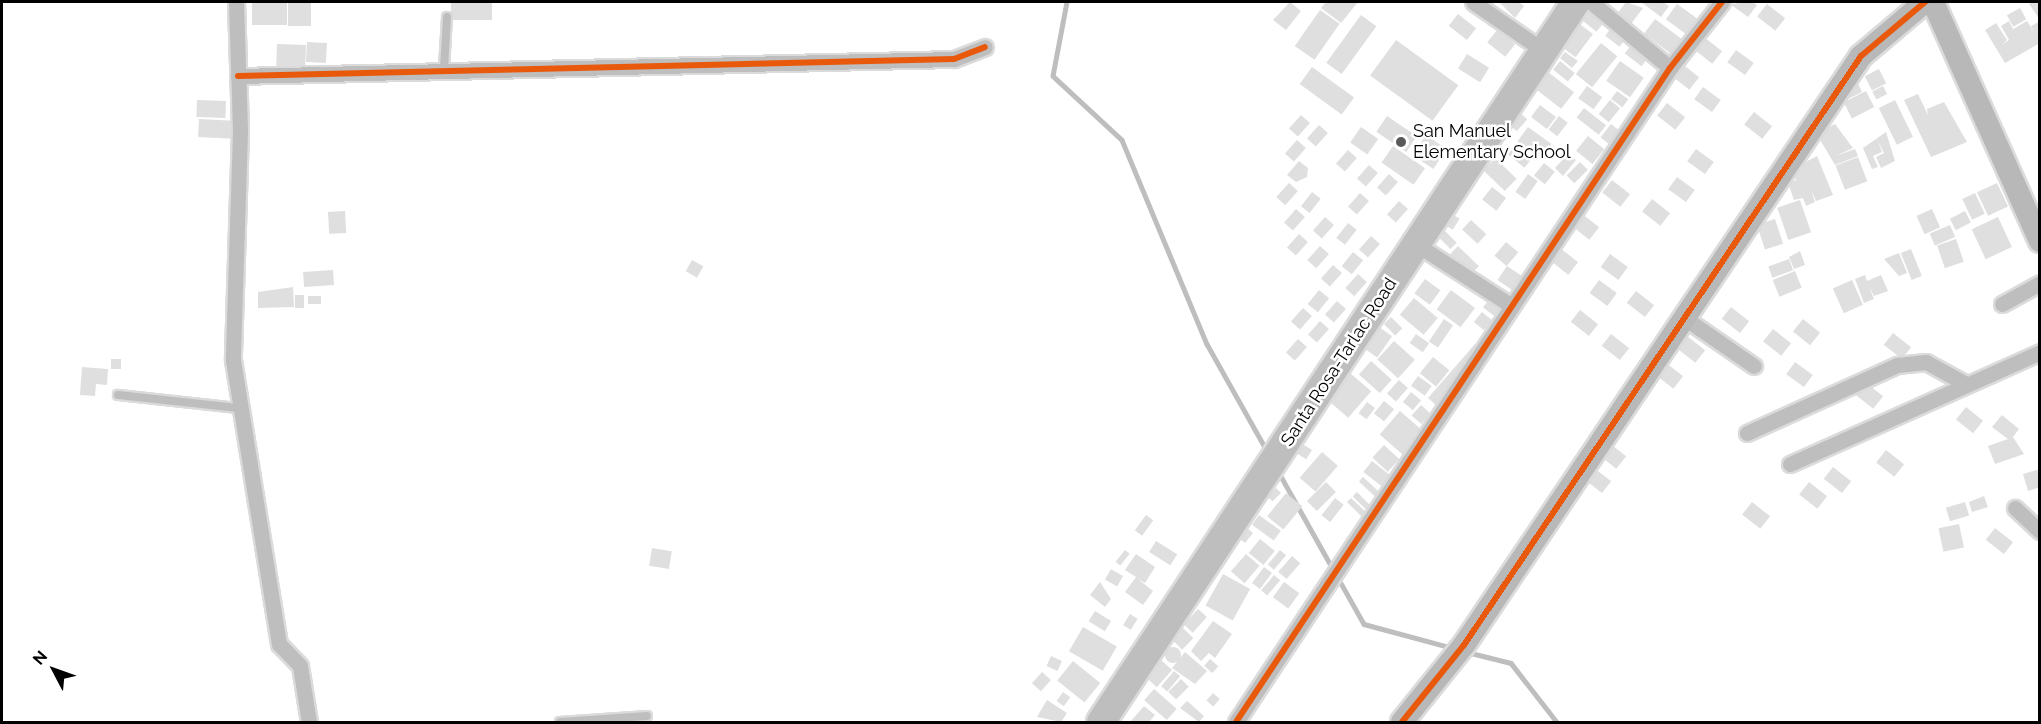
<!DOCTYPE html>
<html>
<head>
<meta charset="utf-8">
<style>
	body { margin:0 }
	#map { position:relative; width:2041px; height:724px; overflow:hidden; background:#fff; font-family:Raleway,sans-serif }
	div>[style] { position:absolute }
	.stream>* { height:4.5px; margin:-2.25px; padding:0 2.25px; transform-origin:2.25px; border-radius:2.25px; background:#bebebe }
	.building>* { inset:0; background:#dfdfdf; transform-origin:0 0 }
	.round { border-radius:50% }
	.roads { filter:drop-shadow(2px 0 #dbdbdb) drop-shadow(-2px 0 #dbdbdb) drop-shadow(0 2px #dbdbdb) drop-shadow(0 -2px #dbdbdb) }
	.lane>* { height:8px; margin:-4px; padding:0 4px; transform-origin:4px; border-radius:4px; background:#bebebe }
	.street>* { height:15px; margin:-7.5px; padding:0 7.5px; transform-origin:7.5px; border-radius:7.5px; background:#bebebe }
	.secondary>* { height:22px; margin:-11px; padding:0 11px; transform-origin:11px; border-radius:11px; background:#b8b8b8 }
	.highway>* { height:28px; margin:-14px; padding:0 14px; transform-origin:14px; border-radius:14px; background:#bebebe }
	.cycleway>* { height:6px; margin:-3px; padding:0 3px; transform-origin:3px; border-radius:3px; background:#e8590c }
	.dots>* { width:16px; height:16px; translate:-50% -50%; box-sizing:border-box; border:3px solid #fff; border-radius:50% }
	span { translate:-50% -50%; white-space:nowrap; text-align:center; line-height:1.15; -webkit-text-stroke:5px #fff; paint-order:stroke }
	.poi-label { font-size:18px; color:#000 }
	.left { translate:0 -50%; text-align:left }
	.street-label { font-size:18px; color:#000 }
	.frame { position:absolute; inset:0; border:3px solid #000; pointer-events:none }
	.north { position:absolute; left:24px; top:640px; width:60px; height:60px; -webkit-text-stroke:4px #fff; paint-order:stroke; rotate:311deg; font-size:16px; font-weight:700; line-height:24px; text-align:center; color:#000 }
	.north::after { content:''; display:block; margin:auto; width:21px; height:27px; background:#000; clip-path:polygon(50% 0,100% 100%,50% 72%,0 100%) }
</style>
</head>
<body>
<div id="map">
	<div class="stream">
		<div style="left:1067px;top:2px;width:75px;rotate:100.7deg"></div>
		<div style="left:1053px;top:76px;width:94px;rotate:42.8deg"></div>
		<div style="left:1122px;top:140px;width:221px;rotate:67.4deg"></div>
		<div style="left:1207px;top:344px;width:123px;rotate:60.7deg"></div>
		<div style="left:1278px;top:471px;width:112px;rotate:60.7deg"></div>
		<div style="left:1337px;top:576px;width:55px;rotate:60.6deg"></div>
		<div style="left:1364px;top:624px;width:92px;rotate:15.1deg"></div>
		<div style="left:1467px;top:652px;width:45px;rotate:14deg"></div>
		<div style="left:1511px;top:663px;width:75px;rotate:52.1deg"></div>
	</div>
	<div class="building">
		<div style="left:252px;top:2px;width:35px;height:23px"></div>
		<div style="left:288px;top:2px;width:23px;height:24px"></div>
		<div style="left:451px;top:2px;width:41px;height:18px"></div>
		<div style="clip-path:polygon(1290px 2px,1301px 11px,1286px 30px,1273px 20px)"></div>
		<div style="clip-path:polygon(1326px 2px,1358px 2px,1341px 23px,1321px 8px)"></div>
		<div style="clip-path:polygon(1499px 2px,1519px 2px,1524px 6px,1515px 18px)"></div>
		<div style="clip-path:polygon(1626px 2px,1643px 8px,1631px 24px,1617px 14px)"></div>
		<div style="clip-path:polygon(1641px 2px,1663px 2px,1669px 6px,1661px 17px)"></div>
		<div style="clip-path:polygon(1752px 2px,1757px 5px,1748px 17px,1730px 4px)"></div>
		<div style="clip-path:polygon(2032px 2px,2040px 2px,2040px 20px,2029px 4px)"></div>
		<div style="left:1677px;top:4px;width:26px;height:19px;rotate:36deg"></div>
		<div style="left:1767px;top:4px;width:23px;height:16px;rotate:38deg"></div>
		<div style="left:2020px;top:8px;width:13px;height:15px;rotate:61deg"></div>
		<div style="left:1320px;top:10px;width:24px;height:44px;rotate:35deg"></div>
		<div style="left:1587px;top:10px;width:21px;height:11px;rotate:39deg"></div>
		<div style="left:1458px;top:14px;width:23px;height:15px;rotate:38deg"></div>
		<div style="left:1361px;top:15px;width:19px;height:59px;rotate:36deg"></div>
		<div style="left:1655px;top:19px;width:38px;height:18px;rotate:37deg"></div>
		<div style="clip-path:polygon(2009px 21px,2013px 29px,2027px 21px,2034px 32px,2031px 26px,2040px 21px,2040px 43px,2005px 63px,1985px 30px,1996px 23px,2007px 40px,2001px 45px,2009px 40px,2001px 26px)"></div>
		<div style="left:1577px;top:22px;width:20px;height:29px;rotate:37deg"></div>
		<div style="left:1612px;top:27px;width:18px;height:11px;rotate:38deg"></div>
		<div style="left:1497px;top:30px;width:23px;height:16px;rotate:38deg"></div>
		<div style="left:1704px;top:37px;width:23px;height:16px;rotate:38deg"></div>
		<div style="left:1396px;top:40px;width:77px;height:44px;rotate:36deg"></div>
		<div style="left:307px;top:42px;width:20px;height:20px;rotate:3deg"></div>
		<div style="left:1601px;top:43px;width:21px;height:40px;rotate:39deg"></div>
		<div style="left:277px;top:44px;width:29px;height:23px;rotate:2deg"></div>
		<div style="left:1632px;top:44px;width:21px;height:12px;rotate:37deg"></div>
		<div style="left:1736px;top:50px;width:22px;height:15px;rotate:36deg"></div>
		<div style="clip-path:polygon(1565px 52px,1578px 61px,1572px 68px,1560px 58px)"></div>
		<div style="left:1467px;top:54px;width:26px;height:17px;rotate:32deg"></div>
		<div style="left:1560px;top:61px;width:19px;height:11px;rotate:39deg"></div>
		<div style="left:1620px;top:61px;width:29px;height:24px;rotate:35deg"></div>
		<div style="left:1681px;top:63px;width:23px;height:16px;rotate:38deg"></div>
		<div style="left:1312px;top:67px;width:52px;height:21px;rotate:36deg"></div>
		<div style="left:1879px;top:69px;width:16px;height:16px;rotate:63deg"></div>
		<div style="left:1548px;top:72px;width:33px;height:21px;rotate:38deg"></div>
		<div style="clip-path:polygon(1857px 81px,1862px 92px,1844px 101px)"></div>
		<div style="left:1587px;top:86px;width:19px;height:15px;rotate:36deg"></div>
		<div style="left:1883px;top:86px;width:9px;height:12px;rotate:63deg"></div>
		<div style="left:1703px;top:87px;width:22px;height:15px;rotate:36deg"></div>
		<div style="left:1617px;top:91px;width:14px;height:10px;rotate:36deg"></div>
		<div style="left:1866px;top:91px;width:18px;height:25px;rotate:63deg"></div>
		<div style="clip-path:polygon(1918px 94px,1928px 115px,1927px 109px,1944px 102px,1967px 142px,1931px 157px,1904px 100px)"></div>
		<div style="left:197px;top:100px;width:29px;height:17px;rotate:2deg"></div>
		<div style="left:1610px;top:100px;width:13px;height:18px;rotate:39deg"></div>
		<div style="left:1895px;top:100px;width:41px;height:18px;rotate:64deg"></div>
		<div style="left:1667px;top:103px;width:23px;height:16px;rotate:38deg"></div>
		<div style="left:1540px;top:105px;width:20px;height:15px;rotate:37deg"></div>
		<div style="left:1584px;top:108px;width:28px;height:12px;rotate:38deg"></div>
		<div style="left:1519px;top:112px;width:11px;height:16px;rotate:41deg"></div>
		<div style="left:1754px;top:112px;width:23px;height:16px;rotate:38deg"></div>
		<div style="left:1301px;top:115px;width:12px;height:18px;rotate:42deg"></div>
		<div style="left:1387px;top:116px;width:36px;height:19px;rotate:34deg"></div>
		<div style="left:1559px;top:116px;width:11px;height:17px;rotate:38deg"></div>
		<div style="left:199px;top:119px;width:34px;height:18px;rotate:3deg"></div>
		<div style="left:1611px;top:124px;width:11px;height:17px;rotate:38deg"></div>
		<div style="clip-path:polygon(1835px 124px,1853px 148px,1836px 156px,1855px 149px,1858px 156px,1835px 165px,1816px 133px)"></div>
		<div style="left:1319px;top:125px;width:12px;height:18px;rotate:42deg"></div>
		<div style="left:1361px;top:127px;width:21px;height:19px;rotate:35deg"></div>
		<div style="left:1528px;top:127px;width:29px;height:18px;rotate:36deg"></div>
		<div style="clip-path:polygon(1886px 132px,1895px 161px,1881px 168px,1876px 157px,1884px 153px,1878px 141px,1882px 152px,1873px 156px,1878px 167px,1872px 169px,1863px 148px)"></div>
		<div style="left:1426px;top:135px;width:25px;height:24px;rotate:34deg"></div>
		<div style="left:1588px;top:136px;width:21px;height:19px;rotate:39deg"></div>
		<div style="left:1297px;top:140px;width:12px;height:18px;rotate:42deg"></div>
		<div style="left:1393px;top:146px;width:39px;height:20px;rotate:35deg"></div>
		<div style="left:1515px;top:146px;width:21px;height:11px;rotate:39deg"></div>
		<div style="left:1696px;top:149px;width:22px;height:15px;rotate:36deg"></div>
		<div style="left:1348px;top:150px;width:12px;height:18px;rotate:42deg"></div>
		<div style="clip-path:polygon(1568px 154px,1576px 160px,1563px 176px,1555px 168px)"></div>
		<div style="clip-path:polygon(1817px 156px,1833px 195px,1816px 201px,1811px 190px,1815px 202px,1806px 206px,1803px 198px,1794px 200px,1788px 183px,1796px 180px,1792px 169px)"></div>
		<div style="left:1858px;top:157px;width:26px;height:24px;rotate:69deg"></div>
		<div style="left:1495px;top:158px;width:30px;height:17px;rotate:44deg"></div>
		<div style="clip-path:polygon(1299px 161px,1308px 168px,1307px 177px,1296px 182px,1287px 175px)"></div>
		<div style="left:1580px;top:162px;width:11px;height:19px;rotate:45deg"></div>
		<div style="left:1544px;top:163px;width:14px;height:16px;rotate:39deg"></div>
		<div style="left:1369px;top:165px;width:12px;height:18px;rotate:42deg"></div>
		<div style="left:1389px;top:174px;width:12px;height:18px;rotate:42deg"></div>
		<div style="left:1528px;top:174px;width:12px;height:22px;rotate:35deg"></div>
		<div style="left:1677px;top:177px;width:22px;height:15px;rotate:36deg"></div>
		<div style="left:1612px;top:180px;width:23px;height:16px;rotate:38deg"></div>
		<div style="left:1289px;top:183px;width:12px;height:19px;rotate:42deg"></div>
		<div style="left:1997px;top:183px;width:26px;height:22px;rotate:65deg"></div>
		<div style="left:1492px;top:187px;width:18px;height:16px;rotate:38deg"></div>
		<div style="left:1312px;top:192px;width:11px;height:18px;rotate:38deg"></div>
		<div style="left:1360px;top:193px;width:12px;height:18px;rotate:42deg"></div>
		<div style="left:1975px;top:193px;width:23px;height:14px;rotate:65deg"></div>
		<div style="left:1652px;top:199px;width:23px;height:16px;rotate:38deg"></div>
		<div style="left:1800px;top:200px;width:34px;height:24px;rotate:71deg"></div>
		<div style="left:1399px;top:201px;width:12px;height:18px;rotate:42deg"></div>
		<div style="left:1296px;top:209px;width:12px;height:18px;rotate:42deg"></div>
		<div style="left:1932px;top:209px;width:20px;height:17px;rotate:66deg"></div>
		<div style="left:345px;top:211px;width:22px;height:17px;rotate:87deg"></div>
		<div style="left:1965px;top:211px;width:13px;height:17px;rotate:63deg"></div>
		<div style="left:1581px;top:213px;width:23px;height:16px;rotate:38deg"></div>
		<div style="left:1452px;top:214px;width:9px;height:13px;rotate:32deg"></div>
		<div style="left:1325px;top:217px;width:12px;height:18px;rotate:42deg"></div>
		<div style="left:1998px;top:217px;width:33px;height:29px;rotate:65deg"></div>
		<div style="left:1775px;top:219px;width:26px;height:19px;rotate:72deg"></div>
		<div style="left:1471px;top:220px;width:21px;height:13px;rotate:43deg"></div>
		<div style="left:1348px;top:223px;width:11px;height:19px;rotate:38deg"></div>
		<div style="left:1950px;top:225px;width:13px;height:22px;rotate:67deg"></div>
		<div style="left:1444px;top:230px;width:18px;height:9px;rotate:45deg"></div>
		<div style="left:1299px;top:234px;width:12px;height:18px;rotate:42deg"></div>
		<div style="left:1371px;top:236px;width:12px;height:18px;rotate:42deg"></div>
		<div style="left:1956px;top:239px;width:24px;height:20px;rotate:71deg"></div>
		<div style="left:1506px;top:242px;width:16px;height:18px;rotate:40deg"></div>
		<div style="left:1320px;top:246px;width:12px;height:19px;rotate:42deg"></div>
		<div style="left:1458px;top:246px;width:29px;height:11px;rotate:44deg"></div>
		<div style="left:1560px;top:248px;width:23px;height:16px;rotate:38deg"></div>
		<div style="left:1911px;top:249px;width:29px;height:11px;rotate:68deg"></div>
		<div style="clip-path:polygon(1800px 251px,1805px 265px,1794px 269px,1789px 257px)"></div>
		<div style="left:1353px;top:252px;width:13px;height:18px;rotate:39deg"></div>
		<div style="clip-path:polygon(1899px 253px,1907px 273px,1899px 276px,1884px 259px)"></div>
		<div style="left:1610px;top:254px;width:22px;height:16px;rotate:36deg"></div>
		<div style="left:1789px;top:259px;width:12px;height:22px;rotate:70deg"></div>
		<div style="left:692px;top:260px;width:13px;height:13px;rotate:29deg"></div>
		<div style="left:1333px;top:265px;width:12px;height:18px;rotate:42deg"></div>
		<div style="left:1507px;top:266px;width:18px;height:17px;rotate:34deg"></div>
		<div style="left:333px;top:270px;width:15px;height:30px;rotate:86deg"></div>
		<div style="left:1795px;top:271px;width:18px;height:24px;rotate:68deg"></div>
		<div style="left:1358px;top:274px;width:12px;height:19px;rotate:42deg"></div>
		<div style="clip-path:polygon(1865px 275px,1867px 281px,1881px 275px,1888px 291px,1874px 296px,1869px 287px,1874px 299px,1864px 303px,1855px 279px)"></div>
		<div style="left:1425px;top:279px;width:19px;height:18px;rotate:36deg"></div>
		<div style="left:1599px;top:280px;width:22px;height:16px;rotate:36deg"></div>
		<div style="left:1852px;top:280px;width:27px;height:21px;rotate:66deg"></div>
		<div style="clip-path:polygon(293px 287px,294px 307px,258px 308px,258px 292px)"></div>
		<div style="left:1319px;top:290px;width:13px;height:18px;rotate:39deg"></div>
		<div style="left:1451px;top:290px;width:30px;height:24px;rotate:37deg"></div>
		<div style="left:1636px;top:291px;width:23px;height:15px;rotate:38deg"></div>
		<div style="left:295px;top:295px;width:9px;height:13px"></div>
		<div style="left:308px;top:296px;width:13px;height:8px"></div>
		<div style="left:1491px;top:297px;width:18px;height:13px;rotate:38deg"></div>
		<div style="left:1414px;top:298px;width:31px;height:22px;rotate:40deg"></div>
		<div style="left:1337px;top:301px;width:12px;height:18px;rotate:42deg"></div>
		<div style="left:1731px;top:307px;width:23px;height:15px;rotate:38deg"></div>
		<div style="left:1303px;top:308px;width:12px;height:18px;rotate:42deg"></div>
		<div style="left:1580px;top:310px;width:23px;height:15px;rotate:38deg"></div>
		<div style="left:1482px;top:312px;width:13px;height:13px;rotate:39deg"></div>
		<div style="left:1391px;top:317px;width:16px;height:10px;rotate:45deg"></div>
		<div style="left:1444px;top:319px;width:11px;height:27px;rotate:34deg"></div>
		<div style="left:1803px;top:319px;width:22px;height:16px;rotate:39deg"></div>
		<div style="left:1320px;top:321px;width:12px;height:18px;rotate:42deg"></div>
		<div style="left:1379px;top:327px;width:16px;height:26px;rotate:35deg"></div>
		<div style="left:1773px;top:329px;width:23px;height:16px;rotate:38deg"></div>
		<div style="left:1893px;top:333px;width:23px;height:15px;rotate:38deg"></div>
		<div style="left:1416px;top:334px;width:16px;height:11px;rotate:35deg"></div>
		<div style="left:1611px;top:334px;width:23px;height:15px;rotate:38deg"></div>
		<div style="left:1687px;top:336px;width:23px;height:16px;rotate:38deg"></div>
		<div style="left:1298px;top:339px;width:12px;height:18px;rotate:42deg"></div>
		<div style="left:1394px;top:341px;width:28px;height:25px;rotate:42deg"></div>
		<div style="clip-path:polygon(1475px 344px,1480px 351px,1437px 406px,1428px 398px)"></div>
		<div style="left:1433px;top:357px;width:21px;height:21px;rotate:39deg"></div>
		<div style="left:111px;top:359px;width:10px;height:10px"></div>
		<div style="left:1371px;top:361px;width:28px;height:18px;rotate:42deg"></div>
		<div style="left:1665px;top:362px;width:23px;height:16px;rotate:38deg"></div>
		<div style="left:1795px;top:362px;width:22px;height:15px;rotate:36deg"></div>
		<div style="clip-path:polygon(82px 367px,108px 369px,107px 385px,96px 384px,95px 396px,80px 395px)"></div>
		<div style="left:1350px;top:373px;width:28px;height:35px;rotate:41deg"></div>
		<div style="left:1418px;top:376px;width:17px;height:12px;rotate:36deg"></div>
		<div style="left:1399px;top:380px;width:12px;height:18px;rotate:42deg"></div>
		<div style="left:1865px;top:382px;width:23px;height:16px;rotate:38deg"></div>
		<div style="left:1411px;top:392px;width:13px;height:13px;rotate:39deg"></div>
		<div style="left:1384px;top:401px;width:13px;height:16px;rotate:39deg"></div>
		<div style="left:1367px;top:402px;width:10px;height:14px;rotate:37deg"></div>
		<div style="left:1421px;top:405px;width:13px;height:14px;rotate:42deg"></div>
		<div style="left:1966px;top:407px;width:22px;height:16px;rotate:39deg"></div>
		<div style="left:1400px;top:411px;width:32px;height:31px;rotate:41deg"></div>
		<div style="clip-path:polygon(2002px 415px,2019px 429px,2013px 437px,2024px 454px,1995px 464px,1988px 446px,2008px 439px,1992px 427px)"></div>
		<div style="left:1608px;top:442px;width:23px;height:16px;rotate:38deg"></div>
		<div style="left:1301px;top:443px;width:13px;height:11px;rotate:32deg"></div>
		<div style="left:1384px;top:445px;width:21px;height:17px;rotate:43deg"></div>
		<div style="left:1886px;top:450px;width:23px;height:16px;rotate:38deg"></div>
		<div style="left:1322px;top:452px;width:21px;height:34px;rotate:41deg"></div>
		<div style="left:1372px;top:461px;width:24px;height:14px;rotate:38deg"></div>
		<div style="left:1593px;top:467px;width:23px;height:15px;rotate:38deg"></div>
		<div style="left:1833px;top:467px;width:23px;height:15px;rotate:38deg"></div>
		<div style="clip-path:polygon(2040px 469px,2040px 487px,2028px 491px,2023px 474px)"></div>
		<div style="left:1363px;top:477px;width:22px;height:6px;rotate:43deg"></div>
		<div style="left:1326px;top:482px;width:14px;height:27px;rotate:45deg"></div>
		<div style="left:1809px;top:482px;width:23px;height:16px;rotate:38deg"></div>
		<div style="left:1276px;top:488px;width:7px;height:12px;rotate:45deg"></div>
		<div style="left:1357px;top:492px;width:20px;height:6px;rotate:45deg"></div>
		<div style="left:1286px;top:493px;width:21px;height:30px;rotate:39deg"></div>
		<div style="clip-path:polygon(1984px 496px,1988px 507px,1972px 512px,1969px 502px)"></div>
		<div style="left:1335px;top:498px;width:11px;height:22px;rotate:38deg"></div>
		<div style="clip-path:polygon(1351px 498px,1366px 512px,1361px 516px,1347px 502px)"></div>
		<div style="left:1752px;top:502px;width:23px;height:16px;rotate:38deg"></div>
		<div style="left:1965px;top:502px;width:14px;height:20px;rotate:73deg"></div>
		<div style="left:1146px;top:515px;width:9px;height:19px;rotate:36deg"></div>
		<div style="left:1259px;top:515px;width:27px;height:12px;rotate:36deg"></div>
		<div style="left:1959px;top:524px;width:24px;height:21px;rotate:78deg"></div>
		<div style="clip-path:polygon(1247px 528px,1253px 533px,1245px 543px,1238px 537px)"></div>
		<div style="left:1995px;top:528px;width:23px;height:15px;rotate:38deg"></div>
		<div style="left:1260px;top:539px;width:19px;height:18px;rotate:39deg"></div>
		<div style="left:1156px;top:541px;width:25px;height:13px;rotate:32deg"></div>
		<div style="left:652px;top:548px;width:20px;height:18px;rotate:9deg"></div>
		<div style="left:1125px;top:550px;width:6px;height:15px;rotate:39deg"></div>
		<div style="left:1280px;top:550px;width:8px;height:19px;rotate:40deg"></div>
		<div style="clip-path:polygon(1136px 554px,1155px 567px,1145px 583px,1138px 579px,1153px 591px,1143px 605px,1125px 592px,1136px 577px,1125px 570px)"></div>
		<div style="left:1246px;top:554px;width:18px;height:23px;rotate:41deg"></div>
		<div style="left:1292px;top:556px;width:11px;height:21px;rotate:41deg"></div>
		<div style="left:1264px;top:567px;width:10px;height:20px;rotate:37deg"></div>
		<div style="left:1111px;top:569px;width:14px;height:12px;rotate:30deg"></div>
		<div style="left:1223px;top:574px;width:31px;height:36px;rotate:29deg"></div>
		<div style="left:1274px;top:575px;width:8px;height:20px;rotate:40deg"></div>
		<div style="clip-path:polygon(1100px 582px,1111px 599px,1105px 607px,1090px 595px)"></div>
		<div style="left:1284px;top:582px;width:19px;height:19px;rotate:36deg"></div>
		<div style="left:1198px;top:609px;width:12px;height:21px;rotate:42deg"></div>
		<div style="left:1095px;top:611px;width:19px;height:12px;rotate:32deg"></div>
		<div style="left:1130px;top:614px;width:9px;height:13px;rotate:32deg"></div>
		<div style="clip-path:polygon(1213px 621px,1232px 634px,1215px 658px,1209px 653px,1201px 661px,1191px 651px)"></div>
		<div style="left:1083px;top:627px;width:39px;height:28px;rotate:30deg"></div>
		<div style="left:1182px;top:627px;width:16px;height:16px;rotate:45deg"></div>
		<div class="round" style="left:1165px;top:647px;width:16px;height:16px"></div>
		<div style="clip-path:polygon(1185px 652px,1207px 671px,1195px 684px,1172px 668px)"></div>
		<div style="left:1051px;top:656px;width:12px;height:11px;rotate:24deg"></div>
		<div style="left:1210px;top:659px;width:11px;height:9px;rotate:41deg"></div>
		<div style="left:1161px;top:660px;width:15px;height:23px;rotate:42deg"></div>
		<div style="left:1073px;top:661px;width:35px;height:25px;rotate:39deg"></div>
		<div style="left:1174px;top:671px;width:8px;height:20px;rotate:40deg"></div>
		<div style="left:1042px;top:672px;width:12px;height:15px;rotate:42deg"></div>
		<div style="left:1181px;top:679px;width:11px;height:18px;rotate:45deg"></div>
		<div style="left:1154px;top:689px;width:30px;height:15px;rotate:41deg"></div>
		<div style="left:1063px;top:692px;width:9px;height:11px;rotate:36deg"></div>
		<div style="left:1213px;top:693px;width:9px;height:10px;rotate:41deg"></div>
		<div style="clip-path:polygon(1047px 700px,1067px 713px,1061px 722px,1037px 717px)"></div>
		<div style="clip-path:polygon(1187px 701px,1204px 716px,1199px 722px,1180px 708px)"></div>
		<div style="clip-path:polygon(1144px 706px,1155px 715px,1149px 722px,1130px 722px)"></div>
	</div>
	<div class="roads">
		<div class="lane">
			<div style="left:444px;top:68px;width:51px;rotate:-86.6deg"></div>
			<div style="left:118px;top:395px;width:121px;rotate:6.2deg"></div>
			<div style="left:560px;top:722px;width:87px;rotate:-3.9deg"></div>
		</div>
		<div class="street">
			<div style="left:236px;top:2px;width:129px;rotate:88.2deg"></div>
			<div style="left:240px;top:131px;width:229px;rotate:91.8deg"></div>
			<div style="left:233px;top:360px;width:288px;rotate:80.8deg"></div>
			<div style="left:279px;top:644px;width:30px;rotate:46deg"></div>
			<div style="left:300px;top:666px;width:57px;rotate:80.9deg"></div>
			<div style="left:1473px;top:2px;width:86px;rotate:34.6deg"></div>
			<div style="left:1591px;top:2px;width:103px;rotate:39.9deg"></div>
			<div style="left:238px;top:76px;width:716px;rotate:-1.36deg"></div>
			<div style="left:954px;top:59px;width:33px;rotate:-21deg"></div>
			<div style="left:1416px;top:244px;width:114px;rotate:32.9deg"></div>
			<div style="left:2002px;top:304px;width:43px;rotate:-28.9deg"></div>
			<div style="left:1683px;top:317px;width:86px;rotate:34.6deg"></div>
			<div style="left:1747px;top:433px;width:165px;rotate:-24.4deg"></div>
			<div style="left:1897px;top:365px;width:29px;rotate:-6deg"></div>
			<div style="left:1926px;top:362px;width:46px;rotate:28.8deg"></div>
			<div style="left:1790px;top:464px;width:274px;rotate:-24.1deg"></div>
			<div style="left:2015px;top:508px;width:34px;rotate:43deg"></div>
			<div style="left:1236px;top:722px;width:785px;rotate:-56.43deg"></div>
			<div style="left:1670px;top:68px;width:84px;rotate:-51.8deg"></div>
		</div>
		<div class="secondary">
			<div style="left:1933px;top:2px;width:262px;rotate:65.9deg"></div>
			<div style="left:1402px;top:722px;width:99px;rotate:-51.2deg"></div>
			<div style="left:1464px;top:645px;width:710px;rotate:-56.02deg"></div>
			<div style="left:1861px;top:56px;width:84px;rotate:-40.2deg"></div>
		</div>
		<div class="highway">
			<div style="left:1101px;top:722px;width:863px;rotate:-56.59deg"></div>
		</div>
	</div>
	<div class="cycleway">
		<div style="left:238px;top:76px;width:716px;rotate:-1.36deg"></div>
		<div style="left:954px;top:59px;width:33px;rotate:-21deg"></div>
		<div style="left:1236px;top:722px;width:785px;rotate:-56.43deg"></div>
		<div style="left:1670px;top:68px;width:84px;rotate:-51.8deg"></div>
		<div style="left:1402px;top:722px;width:99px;rotate:-51.2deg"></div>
		<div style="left:1464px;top:645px;width:710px;rotate:-56.02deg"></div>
		<div style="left:1861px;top:56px;width:84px;rotate:-40.2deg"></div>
	</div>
	<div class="dots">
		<div style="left:1401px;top:142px;background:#595959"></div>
	</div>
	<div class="poi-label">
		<span class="left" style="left:1413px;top:142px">San Manuel<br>Elementary School</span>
	</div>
	<div class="street-label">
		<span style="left:1339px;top:362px;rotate:-57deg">Santa Rosa-Tarlac Road</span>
	</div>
	<div class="frame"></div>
	<div class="north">N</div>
</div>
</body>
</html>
